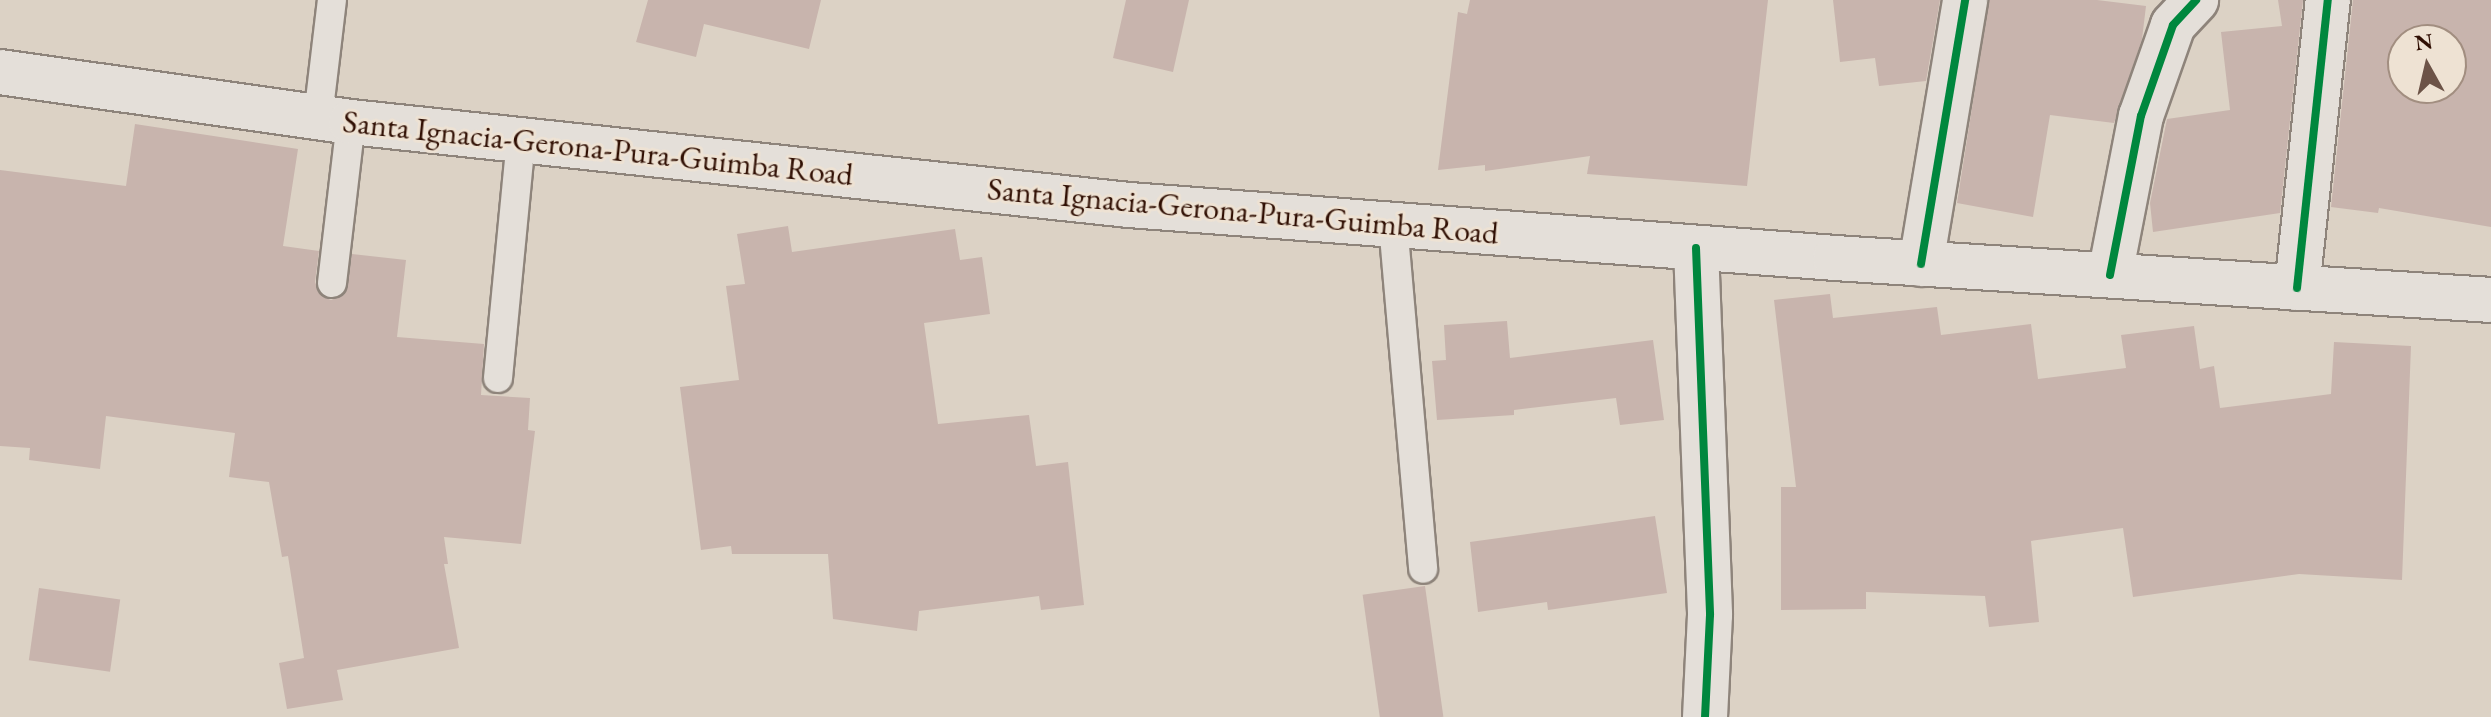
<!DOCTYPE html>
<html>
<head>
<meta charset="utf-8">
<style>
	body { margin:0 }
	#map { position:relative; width:2491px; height:717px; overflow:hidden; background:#dcd2c5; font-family:"EB Garamond",serif }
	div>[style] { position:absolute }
	.building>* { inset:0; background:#c8b4ad; transform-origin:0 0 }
	.roads { filter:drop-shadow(2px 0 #8e847b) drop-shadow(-2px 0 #8e847b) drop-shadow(0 2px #8e847b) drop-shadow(0 -2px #8e847b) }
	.lane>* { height:28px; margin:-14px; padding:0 14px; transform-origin:14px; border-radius:14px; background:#e4dfd9 }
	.street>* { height:44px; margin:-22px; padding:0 22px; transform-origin:22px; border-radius:22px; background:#e4dfd9 }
	.secondary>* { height:44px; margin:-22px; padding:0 22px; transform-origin:22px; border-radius:22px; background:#e4dfd9 }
	.cycleway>* { height:8px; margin:-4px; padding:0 4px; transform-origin:4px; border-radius:4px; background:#00873e }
	span { translate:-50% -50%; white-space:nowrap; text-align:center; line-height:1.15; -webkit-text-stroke:6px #eee2d3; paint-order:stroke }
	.street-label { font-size:32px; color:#300f03 }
	.north { position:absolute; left:2387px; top:24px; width:80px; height:80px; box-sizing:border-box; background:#eee2d3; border:2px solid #a28e80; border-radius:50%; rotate:352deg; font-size:22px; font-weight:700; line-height:32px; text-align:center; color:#300f03 }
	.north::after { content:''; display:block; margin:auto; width:28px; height:36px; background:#6c5347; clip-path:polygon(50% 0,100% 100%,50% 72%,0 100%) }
</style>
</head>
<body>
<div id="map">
	<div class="building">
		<div style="clip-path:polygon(648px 0,821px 0,809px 49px,704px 24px,696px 57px,636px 42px)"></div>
		<div style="clip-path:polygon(1126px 0,1189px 0,1173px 72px,1113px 58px)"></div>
		<div style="clip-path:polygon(1470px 0,1768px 0,1747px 186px,1587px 174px,1590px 156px,1485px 171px,1485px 165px,1438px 170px,1458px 12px,1467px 14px)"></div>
		<div style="clip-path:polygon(1833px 0,1940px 0,1926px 81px,1879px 86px,1875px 58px,1840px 62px)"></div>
		<div style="clip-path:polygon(1989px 0,2097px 0,2146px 6px,2142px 39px,2114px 123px,2050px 115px,2033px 217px,1957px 203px)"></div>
		<div style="clip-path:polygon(2278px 0,2303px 0,2280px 213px,2153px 232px,2150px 203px,2167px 119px,2230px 110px,2221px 32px,2282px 26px)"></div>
		<div style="clip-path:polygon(evenodd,2353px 0,2491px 0,2491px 227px,2379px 208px,2378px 213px,2331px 207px,2353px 0,2403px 40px,2451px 40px,2451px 88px,2403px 88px,2403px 40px)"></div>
		<div style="clip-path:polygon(135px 124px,298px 149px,283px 246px,319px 251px,315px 282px,321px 296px,331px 300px,345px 294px,352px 254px,406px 260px,397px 337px,484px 344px,481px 395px,530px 398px,528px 430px,535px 431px,521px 544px,444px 537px,448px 564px,444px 564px,459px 648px,337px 670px,343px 700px,287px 709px,279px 663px,304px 658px,288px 556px,282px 557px,269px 482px,229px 477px,235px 433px,106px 416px,100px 469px,29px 460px,30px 448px,0 446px,0 170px,126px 186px)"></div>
		<div style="clip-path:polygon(788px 226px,792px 252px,955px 229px,960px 260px,982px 257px,990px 314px,924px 323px,938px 424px,1029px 415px,1036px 466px,1068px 462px,1084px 605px,1041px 610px,1039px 596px,919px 611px,917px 631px,833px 619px,828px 554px,732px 554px,731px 546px,701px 550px,680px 387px,739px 380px,726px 286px,745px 284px,737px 234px)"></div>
		<div style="clip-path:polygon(1830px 294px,1833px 318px,1937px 307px,1941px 335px,2031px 324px,2038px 379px,2126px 368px,2121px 335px,2194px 326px,2200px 369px,2214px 366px,2220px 408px,2331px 394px,2334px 342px,2411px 346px,2402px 580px,2299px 574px,2133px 597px,2123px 528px,2031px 541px,2039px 622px,1989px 627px,1985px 596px,1866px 592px,1866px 609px,1781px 610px,1781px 487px,1796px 487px,1774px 300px)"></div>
		<div style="clip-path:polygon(1507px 321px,1510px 358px,1653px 340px,1664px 420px,1620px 425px,1616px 398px,1514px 410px,1514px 415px,1437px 420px,1432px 361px,1446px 360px,1444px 325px)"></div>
		<div style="clip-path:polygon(1655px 516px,1667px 593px,1548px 610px,1547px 602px,1478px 612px,1470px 542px)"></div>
		<div style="left:1425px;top:586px;width:132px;height:63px;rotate:82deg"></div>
		<div style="left:39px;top:588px;width:82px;height:73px;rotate:8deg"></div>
	</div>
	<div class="roads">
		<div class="lane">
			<div style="left:318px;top:117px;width:118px;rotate:-83.2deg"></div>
			<div style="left:1393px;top:224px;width:346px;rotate:85deg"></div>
			<div style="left:332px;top:283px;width:162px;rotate:-83.3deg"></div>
			<div style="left:498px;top:378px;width:239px;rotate:-84.5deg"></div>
		</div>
		<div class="street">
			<div style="left:1696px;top:248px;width:367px;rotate:87.8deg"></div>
			<div style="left:1710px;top:615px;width:102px;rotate:92.8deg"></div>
			<div style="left:1921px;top:264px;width:268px;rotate:-80.5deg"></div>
			<div style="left:2110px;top:275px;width:162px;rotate:-79deg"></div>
			<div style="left:2141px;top:116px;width:96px;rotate:-70.6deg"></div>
			<div style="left:2173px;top:25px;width:34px;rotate:-47deg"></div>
			<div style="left:2297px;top:288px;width:290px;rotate:-83.9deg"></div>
		</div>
		<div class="secondary">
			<div style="left:0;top:72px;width:355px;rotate:8.1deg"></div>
			<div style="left:351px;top:122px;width:782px;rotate:6.09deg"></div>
			<div style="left:1129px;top:205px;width:708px;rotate:4.29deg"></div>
			<div style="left:1835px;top:258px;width:657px;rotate:3.66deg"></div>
		</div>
	</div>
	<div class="cycleway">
		<div style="left:1696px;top:248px;width:367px;rotate:87.8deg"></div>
		<div style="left:1710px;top:615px;width:102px;rotate:92.8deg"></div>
		<div style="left:1921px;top:264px;width:268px;rotate:-80.5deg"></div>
		<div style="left:2110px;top:275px;width:162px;rotate:-79deg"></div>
		<div style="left:2141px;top:116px;width:96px;rotate:-70.6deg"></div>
		<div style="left:2173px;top:25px;width:34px;rotate:-47deg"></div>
		<div style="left:2297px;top:288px;width:290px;rotate:-83.9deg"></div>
	</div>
	<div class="street-label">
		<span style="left:598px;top:148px;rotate:6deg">Santa Ignacia-Gerona-Pura-Guimba Road</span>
		<span style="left:1243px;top:211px;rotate:5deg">Santa Ignacia-Gerona-Pura-Guimba Road</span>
	</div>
	<div class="north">N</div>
</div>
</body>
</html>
